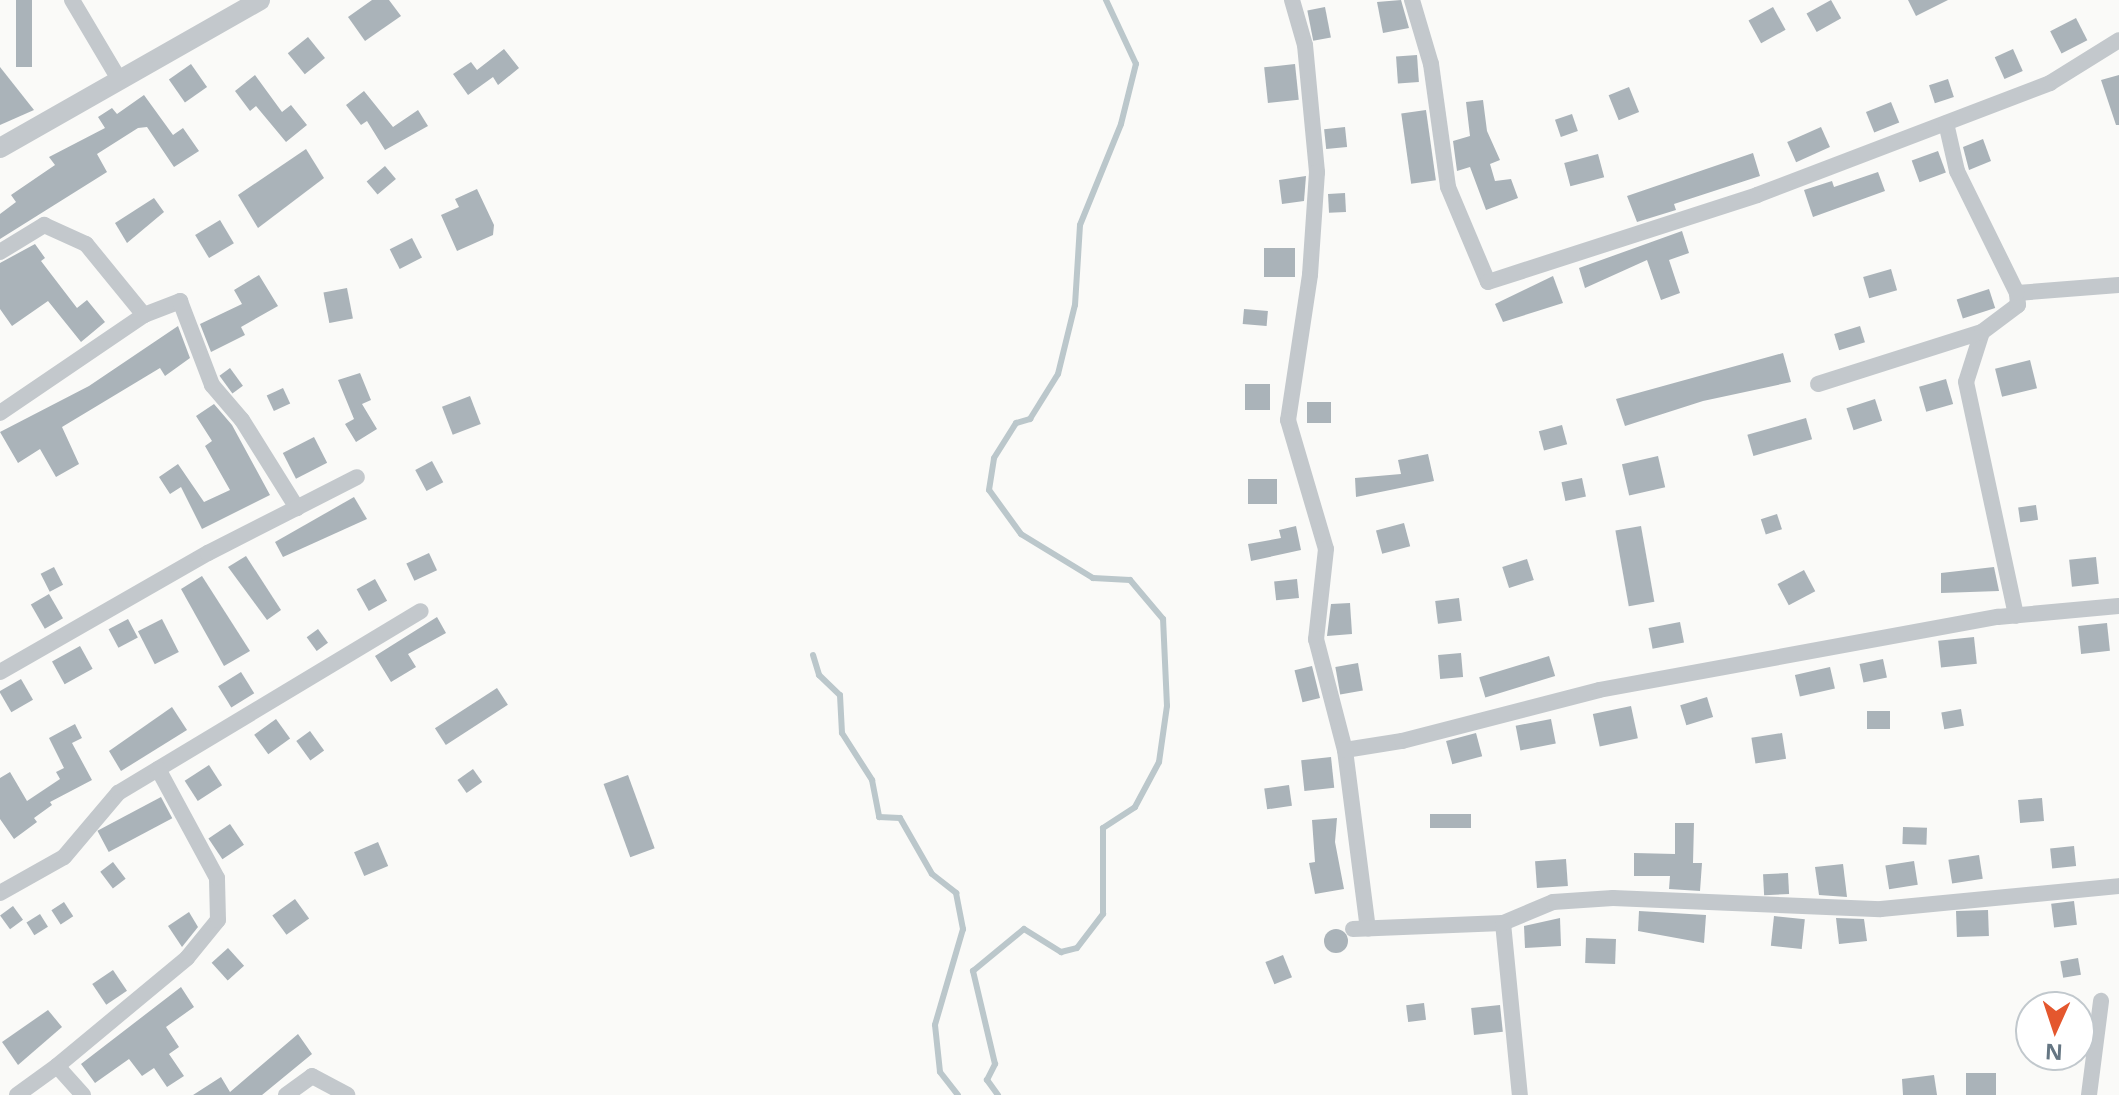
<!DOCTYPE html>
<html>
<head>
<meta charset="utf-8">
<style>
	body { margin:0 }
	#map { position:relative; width:2119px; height:1095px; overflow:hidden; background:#fafaf8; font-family:"Open Sans",sans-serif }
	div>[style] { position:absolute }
	.stream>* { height:6px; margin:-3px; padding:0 3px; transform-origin:3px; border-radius:3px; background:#bbc7cb }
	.building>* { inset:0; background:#aab3b9; transform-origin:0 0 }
	.round { border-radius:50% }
	.minor>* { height:16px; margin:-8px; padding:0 8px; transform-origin:8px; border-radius:8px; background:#c3c8cc }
	.tertiary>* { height:20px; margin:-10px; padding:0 10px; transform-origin:10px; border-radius:10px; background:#c3c8cc }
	span { translate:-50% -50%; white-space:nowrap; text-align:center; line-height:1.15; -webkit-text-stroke:8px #fff; paint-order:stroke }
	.north { position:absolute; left:2015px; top:991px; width:80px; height:80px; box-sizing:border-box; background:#fff; border:2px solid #c1c8cd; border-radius:50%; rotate:183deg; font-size:22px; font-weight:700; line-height:32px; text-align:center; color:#657683 }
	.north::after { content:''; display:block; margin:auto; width:28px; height:36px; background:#e4572e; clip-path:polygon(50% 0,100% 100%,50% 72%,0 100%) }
</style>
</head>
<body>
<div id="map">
	<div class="stream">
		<div style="left:813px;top:655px;width:21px;rotate:73deg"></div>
		<div style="left:819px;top:675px;width:29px;rotate:44deg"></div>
		<div style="left:840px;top:695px;width:38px;rotate:87deg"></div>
		<div style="left:842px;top:733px;width:56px;rotate:57.4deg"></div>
		<div style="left:872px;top:780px;width:38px;rotate:79deg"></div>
		<div style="left:879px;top:817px;width:21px;rotate:3deg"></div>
		<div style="left:900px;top:818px;width:64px;rotate:60.3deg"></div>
		<div style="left:932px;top:874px;width:31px;rotate:38deg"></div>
		<div style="left:956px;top:893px;width:37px;rotate:79deg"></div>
		<div style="left:963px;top:929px;width:100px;rotate:106.3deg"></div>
		<div style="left:935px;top:1025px;width:47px;rotate:83.9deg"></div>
		<div style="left:940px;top:1072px;width:29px;rotate:52deg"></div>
		<div style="left:998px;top:1095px;width:19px;rotate:-126deg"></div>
		<div style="left:987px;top:1080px;width:18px;rotate:-63deg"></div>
		<div style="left:995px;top:1064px;width:96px;rotate:-103.3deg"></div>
		<div style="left:973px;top:971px;width:66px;rotate:-39.5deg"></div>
		<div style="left:1024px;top:929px;width:44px;rotate:31.9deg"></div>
		<div style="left:1061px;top:952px;width:16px;rotate:-14deg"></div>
		<div style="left:1077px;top:948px;width:43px;rotate:-52.6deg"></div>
		<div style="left:1103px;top:914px;width:86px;rotate:-90deg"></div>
		<div style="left:1103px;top:828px;width:38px;rotate:-33deg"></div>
		<div style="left:1135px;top:807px;width:51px;rotate:-61.9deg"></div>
		<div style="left:1159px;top:762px;width:57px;rotate:-81.9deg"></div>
		<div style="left:1167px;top:706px;width:87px;rotate:-92.6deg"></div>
		<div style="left:1163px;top:619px;width:51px;rotate:-130.2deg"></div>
		<div style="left:1130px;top:580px;width:37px;rotate:-177deg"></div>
		<div style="left:1093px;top:578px;width:84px;rotate:-148.6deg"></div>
		<div style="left:1021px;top:534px;width:54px;rotate:-126deg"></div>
		<div style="left:989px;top:490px;width:32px;rotate:-81deg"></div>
		<div style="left:994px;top:458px;width:41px;rotate:-57.8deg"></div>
		<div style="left:1016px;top:423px;width:15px;rotate:-16deg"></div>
		<div style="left:1030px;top:419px;width:53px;rotate:-58.1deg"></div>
		<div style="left:1058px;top:374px;width:71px;rotate:-76.2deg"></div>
		<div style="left:1075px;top:305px;width:80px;rotate:-86.4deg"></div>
		<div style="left:1080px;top:225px;width:109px;rotate:-67.9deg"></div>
		<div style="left:1121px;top:124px;width:62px;rotate:-76deg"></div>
		<div style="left:1136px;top:64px;width:71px;rotate:-115.1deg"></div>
	</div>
	<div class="building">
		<div style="left:16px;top:0;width:16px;height:67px"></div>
		<div style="clip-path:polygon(372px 0,389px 0,401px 16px,365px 41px,348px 17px)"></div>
		<div style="clip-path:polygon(1401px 0,1409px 28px,1383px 33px,1377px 2px)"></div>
		<div style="left:1831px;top:0;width:21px;height:28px;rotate:61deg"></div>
		<div style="clip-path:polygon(1908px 0,1948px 0,1916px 16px)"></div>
		<div style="left:1325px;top:7px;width:31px;height:18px;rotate:79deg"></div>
		<div style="left:1773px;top:7px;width:26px;height:28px;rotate:61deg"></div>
		<div style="left:2076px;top:18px;width:25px;height:29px;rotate:63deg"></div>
		<div style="left:308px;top:37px;width:27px;height:26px;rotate:51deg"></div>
		<div style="clip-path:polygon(504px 49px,519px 68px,498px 85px,493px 77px,468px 95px,453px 74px,471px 62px,477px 70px)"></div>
		<div style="left:2013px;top:49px;width:24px;height:20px;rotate:66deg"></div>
		<div style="left:1417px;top:55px;width:27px;height:21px;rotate:86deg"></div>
		<div style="left:191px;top:64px;width:28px;height:27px;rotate:55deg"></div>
		<div style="left:1295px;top:64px;width:36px;height:31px;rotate:84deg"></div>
		<div style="clip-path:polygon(0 67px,34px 110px,0 125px)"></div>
		<div style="clip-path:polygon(255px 75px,282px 112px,291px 105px,307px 125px,286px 142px,256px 106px,250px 111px,235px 91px)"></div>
		<div style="clip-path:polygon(2119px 75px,2119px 125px,2116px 125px,2101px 80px)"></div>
		<div style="left:1948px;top:79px;width:19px;height:20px;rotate:72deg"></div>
		<div style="left:1629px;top:87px;width:27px;height:22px;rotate:68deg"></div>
		<div style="clip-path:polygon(364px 91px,393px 127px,418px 110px,428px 126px,385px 150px,367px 121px,361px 125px,346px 105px)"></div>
		<div style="clip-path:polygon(144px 95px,173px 135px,183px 128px,199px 151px,174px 167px,147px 127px,138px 128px,97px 154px,107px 172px,0 239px,0 214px,16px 202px,11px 195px,55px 165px,49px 157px,105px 128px,98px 117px,112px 108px,117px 114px)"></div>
		<div style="clip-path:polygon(1483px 100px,1487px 131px,1500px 160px,1490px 164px,1495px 181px,1511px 179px,1518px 198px,1486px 210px,1470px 167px,1457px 171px,1453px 141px,1470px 136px,1466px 102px)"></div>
		<div style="left:1891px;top:102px;width:22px;height:27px;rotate:68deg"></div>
		<div style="left:1426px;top:110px;width:71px;height:25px;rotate:82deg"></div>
		<div style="left:1572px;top:114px;width:18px;height:18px;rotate:71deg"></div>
		<div style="left:1345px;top:127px;width:20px;height:21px;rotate:84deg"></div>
		<div style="left:1821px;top:127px;width:22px;height:37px;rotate:66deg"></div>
		<div style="clip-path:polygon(1983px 139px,1991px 161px,1969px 170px,1963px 147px)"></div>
		<div style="clip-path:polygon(306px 149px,324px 178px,258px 228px,238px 195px)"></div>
		<div style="left:1938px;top:151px;width:23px;height:28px;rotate:70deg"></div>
		<div style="clip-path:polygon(1753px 153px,1760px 176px,1674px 204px,1676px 210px,1637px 222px,1627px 196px)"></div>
		<div style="left:1598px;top:154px;width:24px;height:35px;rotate:75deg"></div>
		<div style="left:385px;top:166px;width:17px;height:24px;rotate:50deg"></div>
		<div style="clip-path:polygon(1878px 172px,1885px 191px,1813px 217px,1804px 190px,1832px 181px,1834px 187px)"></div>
		<div style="clip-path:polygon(1306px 176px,1304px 201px,1282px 204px,1279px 180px)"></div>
		<div style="clip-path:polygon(477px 189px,494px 225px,493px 235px,457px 251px,441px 215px,459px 207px,455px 199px)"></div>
		<div style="left:1345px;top:193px;width:19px;height:17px;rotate:87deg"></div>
		<div style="clip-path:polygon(154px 198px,164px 212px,127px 243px,115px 223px)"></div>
		<div style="left:220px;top:220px;width:27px;height:29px;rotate:59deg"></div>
		<div style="clip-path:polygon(1682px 231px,1689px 253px,1669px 260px,1680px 293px,1661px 300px,1647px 260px,1585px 288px,1579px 268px)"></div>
		<div style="left:412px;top:238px;width:22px;height:25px;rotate:63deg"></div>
		<div style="clip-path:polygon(35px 244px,45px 258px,41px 261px,77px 308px,87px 300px,105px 322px,81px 342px,48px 301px,12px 326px,0 309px,0 263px)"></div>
		<div style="left:1264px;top:248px;width:31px;height:29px"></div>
		<div style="left:1891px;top:269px;width:22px;height:29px;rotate:74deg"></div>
		<div style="clip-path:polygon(259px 275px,278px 306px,241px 327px,245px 335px,211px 352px,200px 324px,242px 304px,234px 290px)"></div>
		<div style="clip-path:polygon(1553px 276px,1563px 303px,1503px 322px,1495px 304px)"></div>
		<div style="left:347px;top:288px;width:31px;height:24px;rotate:79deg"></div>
		<div style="left:1989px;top:289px;width:20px;height:34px;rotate:72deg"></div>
		<div style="left:1244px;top:309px;width:24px;height:15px;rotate:5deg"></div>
		<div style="clip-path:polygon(178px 326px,190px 358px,165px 376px,160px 368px,62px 427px,79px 464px,56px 477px,40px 449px,18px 463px,0 432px,89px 386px)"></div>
		<div style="left:1860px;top:326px;width:17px;height:27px;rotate:73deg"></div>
		<div style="clip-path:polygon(1783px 353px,1791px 382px,1703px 401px,1625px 426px,1616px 399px)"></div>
		<div style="left:2030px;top:360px;width:29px;height:36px;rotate:76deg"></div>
		<div style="left:230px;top:368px;width:22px;height:13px;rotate:54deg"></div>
		<div style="clip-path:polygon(360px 373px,371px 400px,362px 404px,377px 429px,356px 442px,345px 424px,354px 419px,338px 380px)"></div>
		<div style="left:1946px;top:379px;width:26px;height:28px;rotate:74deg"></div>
		<div style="left:1245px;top:384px;width:25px;height:26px"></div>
		<div style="left:283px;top:388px;width:17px;height:18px;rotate:65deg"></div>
		<div style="left:470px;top:396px;width:30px;height:30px;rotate:69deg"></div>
		<div style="left:1875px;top:399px;width:23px;height:30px;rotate:72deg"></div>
		<div style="left:1307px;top:402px;width:24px;height:21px"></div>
		<div style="clip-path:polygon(214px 404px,232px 425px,270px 495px,202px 529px,181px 487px,170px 494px,159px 477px,178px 464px,204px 502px,230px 490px,205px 446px,212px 441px,196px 416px)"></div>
		<div style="left:1806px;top:418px;width:22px;height:61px;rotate:74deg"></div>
		<div style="left:1562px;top:425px;width:20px;height:24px;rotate:75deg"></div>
		<div style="left:314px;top:437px;width:29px;height:35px;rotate:63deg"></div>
		<div style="clip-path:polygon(1428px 454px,1434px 481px,1356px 497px,1355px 478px,1401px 474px,1398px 460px)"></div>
		<div style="left:1658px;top:456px;width:32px;height:37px;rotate:77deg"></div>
		<div style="left:432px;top:461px;width:24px;height:19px;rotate:62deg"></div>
		<div style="left:1582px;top:478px;width:19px;height:21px;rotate:78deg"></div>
		<div style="left:1248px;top:479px;width:29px;height:25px"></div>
		<div style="clip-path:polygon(354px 497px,367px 519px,283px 557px,275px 542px)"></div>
		<div style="left:2036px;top:505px;width:15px;height:18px;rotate:82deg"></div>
		<div style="left:1777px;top:514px;width:16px;height:17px;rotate:72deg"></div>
		<div style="left:1404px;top:523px;width:24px;height:29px;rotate:75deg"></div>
		<div style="clip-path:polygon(1296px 526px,1301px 550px,1251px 561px,1248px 544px,1281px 538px,1279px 530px)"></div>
		<div style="left:1641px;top:526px;width:77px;height:26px;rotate:80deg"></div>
		<div style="left:429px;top:553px;width:19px;height:25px;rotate:65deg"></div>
		<div style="clip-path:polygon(246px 556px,281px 610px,267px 620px,228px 567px)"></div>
		<div style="left:2096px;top:557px;width:27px;height:27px;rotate:84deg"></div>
		<div style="left:1527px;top:559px;width:22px;height:26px;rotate:72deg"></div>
		<div style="left:54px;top:567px;width:20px;height:15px;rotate:63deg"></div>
		<div style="clip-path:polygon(1994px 567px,1999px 591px,1941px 593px,1941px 573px)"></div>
		<div style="left:1804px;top:570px;width:24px;height:30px;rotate:62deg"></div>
		<div style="clip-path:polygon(202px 576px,250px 651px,224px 666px,181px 589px)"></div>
		<div style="left:375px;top:579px;width:25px;height:21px;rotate:61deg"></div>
		<div style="left:1297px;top:579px;width:19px;height:23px;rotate:84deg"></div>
		<div style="left:49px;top:594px;width:28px;height:21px;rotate:60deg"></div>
		<div style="left:1459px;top:598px;width:23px;height:24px;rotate:83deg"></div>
		<div style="clip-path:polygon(1350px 603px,1352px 634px,1327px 636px,1331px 604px)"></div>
		<div style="clip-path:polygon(437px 617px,446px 633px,408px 654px,416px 667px,391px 682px,375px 656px)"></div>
		<div style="left:128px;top:619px;width:21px;height:22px;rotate:62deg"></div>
		<div style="left:162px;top:619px;width:37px;height:27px;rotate:63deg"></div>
		<div style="left:1680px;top:622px;width:21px;height:32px;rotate:79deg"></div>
		<div style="left:2107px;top:623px;width:28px;height:29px;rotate:84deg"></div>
		<div style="left:318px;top:629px;width:17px;height:14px;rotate:54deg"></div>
		<div style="left:1974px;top:637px;width:27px;height:36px;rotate:84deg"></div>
		<div style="left:80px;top:646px;width:26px;height:32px;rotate:61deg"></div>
		<div style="left:1461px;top:653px;width:24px;height:23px;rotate:85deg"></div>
		<div style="left:1549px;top:656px;width:21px;height:73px;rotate:73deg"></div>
		<div style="left:1883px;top:659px;width:19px;height:24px;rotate:78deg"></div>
		<div style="left:1358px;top:663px;width:28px;height:23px;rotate:80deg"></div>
		<div style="left:1312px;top:666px;width:33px;height:18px;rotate:76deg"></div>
		<div style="left:1830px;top:667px;width:22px;height:36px;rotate:77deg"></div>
		<div style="left:241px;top:672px;width:25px;height:27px;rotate:58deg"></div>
		<div style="left:21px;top:679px;width:24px;height:25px;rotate:60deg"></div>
		<div style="left:497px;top:688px;width:20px;height:74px;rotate:57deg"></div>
		<div style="left:1707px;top:697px;width:21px;height:28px;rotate:73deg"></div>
		<div style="left:1631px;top:706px;width:33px;height:39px;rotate:78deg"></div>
		<div style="clip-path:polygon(172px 707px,187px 730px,121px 771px,109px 751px)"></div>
		<div style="left:1961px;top:709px;width:17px;height:20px;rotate:80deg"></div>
		<div style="left:1867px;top:711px;width:23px;height:18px"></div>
		<div style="left:276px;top:719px;width:24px;height:27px;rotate:54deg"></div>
		<div style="left:1551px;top:719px;width:25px;height:36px;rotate:79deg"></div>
		<div style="clip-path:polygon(75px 724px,82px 738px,72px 743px,92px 780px,50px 802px,52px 805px,34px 818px,37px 822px,14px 839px,0 819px,0 778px,10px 772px,27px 801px,60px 779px,56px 772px,64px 768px,49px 738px)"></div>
		<div style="left:310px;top:731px;width:24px;height:17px;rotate:54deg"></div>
		<div style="left:1476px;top:733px;width:24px;height:31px;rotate:75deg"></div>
		<div style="left:1782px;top:733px;width:26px;height:31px;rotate:81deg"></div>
		<div style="left:1331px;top:757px;width:31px;height:30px;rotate:84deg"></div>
		<div style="left:209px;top:765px;width:24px;height:29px;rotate:57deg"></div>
		<div style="left:473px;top:769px;width:16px;height:19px;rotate:55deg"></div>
		<div style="left:628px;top:775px;width:78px;height:26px;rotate:70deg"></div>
		<div style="left:1289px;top:785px;width:21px;height:25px;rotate:82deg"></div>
		<div style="left:161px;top:797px;width:24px;height:72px;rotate:62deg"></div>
		<div style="left:2042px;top:798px;width:23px;height:24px;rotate:85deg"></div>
		<div style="left:1471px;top:814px;width:14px;height:41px;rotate:90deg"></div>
		<div style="clip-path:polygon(1337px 818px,1335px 842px,1344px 889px,1315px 894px,1309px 863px,1315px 862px,1312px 820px)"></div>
		<div style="clip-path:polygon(1675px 823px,1694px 823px,1693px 863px,1702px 863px,1700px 891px,1669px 889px,1670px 876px,1634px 876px,1634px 853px,1675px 854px)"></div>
		<div style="left:230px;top:824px;width:25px;height:26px;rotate:56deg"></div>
		<div style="left:1903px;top:827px;width:24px;height:17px;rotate:2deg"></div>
		<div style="left:378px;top:842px;width:26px;height:26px;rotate:67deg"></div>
		<div style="left:2074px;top:846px;width:20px;height:24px;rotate:84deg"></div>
		<div style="left:1979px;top:855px;width:24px;height:31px;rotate:81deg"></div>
		<div style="left:1566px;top:859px;width:27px;height:31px;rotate:86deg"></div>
		<div style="left:1914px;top:861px;width:24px;height:29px;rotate:81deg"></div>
		<div style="left:113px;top:862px;width:21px;height:16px;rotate:53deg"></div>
		<div style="clip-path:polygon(1843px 864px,1847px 897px,1819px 895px,1815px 867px)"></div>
		<div style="left:1788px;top:873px;width:21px;height:25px;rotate:87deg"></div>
		<div style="left:295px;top:899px;width:24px;height:28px;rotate:54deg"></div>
		<div style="left:2074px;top:901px;width:24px;height:23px;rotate:83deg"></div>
		<div style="left:64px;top:902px;width:17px;height:15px;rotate:57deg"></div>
		<div style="left:13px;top:906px;width:17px;height:16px;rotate:54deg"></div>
		<div style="left:1988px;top:910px;width:26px;height:32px;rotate:88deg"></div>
		<div style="clip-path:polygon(1639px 911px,1706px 915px,1704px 943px,1638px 931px)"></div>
		<div style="clip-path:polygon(189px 912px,198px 927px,182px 947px,168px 926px)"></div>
		<div style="left:40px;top:914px;width:15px;height:16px;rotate:58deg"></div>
		<div style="left:1774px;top:916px;width:31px;height:30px;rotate:6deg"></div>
		<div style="clip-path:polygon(1560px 918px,1561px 946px,1525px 948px,1524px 926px)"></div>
		<div style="clip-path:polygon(1836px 918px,1864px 919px,1867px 941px,1839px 944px)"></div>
		<div class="round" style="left:1324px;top:929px;width:24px;height:24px"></div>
		<div style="left:1586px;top:938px;width:30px;height:25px;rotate:2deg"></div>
		<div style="left:228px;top:948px;width:24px;height:22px;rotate:48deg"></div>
		<div style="left:1283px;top:955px;width:24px;height:19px;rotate:68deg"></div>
		<div style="left:2078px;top:958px;width:17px;height:18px;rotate:80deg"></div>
		<div style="left:113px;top:970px;width:25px;height:25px;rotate:56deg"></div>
		<div style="clip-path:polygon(181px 987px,194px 1007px,166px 1027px,179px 1047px,169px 1054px,184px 1076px,167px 1087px,154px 1068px,142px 1076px,129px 1059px,95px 1083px,81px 1064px)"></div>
		<div style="left:1424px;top:1003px;width:17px;height:18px;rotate:83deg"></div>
		<div style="left:1500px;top:1005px;width:27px;height:29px;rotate:84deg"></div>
		<div style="clip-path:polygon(48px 1010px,62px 1027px,18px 1065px,2px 1042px)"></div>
		<div style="clip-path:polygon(298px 1034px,312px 1054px,262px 1095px,193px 1095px,221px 1077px,230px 1092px)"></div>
		<div style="left:1966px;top:1073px;width:30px;height:22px"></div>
		<div style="clip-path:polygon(1934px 1075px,1937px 1095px,1903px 1095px,1902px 1079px)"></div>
	</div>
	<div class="minor">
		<div style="left:72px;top:0;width:94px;rotate:59.3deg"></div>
		<div style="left:1292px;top:0;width:47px;rotate:73.9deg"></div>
		<div style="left:1305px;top:45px;width:128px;rotate:84.6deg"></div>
		<div style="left:1317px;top:172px;width:103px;rotate:93.9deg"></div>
		<div style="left:1310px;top:275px;width:147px;rotate:98.6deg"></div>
		<div style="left:1288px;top:420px;width:134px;rotate:73.6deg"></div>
		<div style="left:1326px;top:549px;width:91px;rotate:96.3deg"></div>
		<div style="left:1316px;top:639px;width:115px;rotate:75.4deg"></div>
		<div style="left:1345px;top:750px;width:180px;rotate:82.7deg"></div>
		<div style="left:1412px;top:0;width:67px;rotate:73.5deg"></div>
		<div style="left:1431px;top:64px;width:124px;rotate:82.1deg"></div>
		<div style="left:1448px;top:187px;width:103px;rotate:67.2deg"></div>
		<div style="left:1488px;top:282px;width:283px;rotate:-17.9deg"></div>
		<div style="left:1757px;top:195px;width:314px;rotate:-20.9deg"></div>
		<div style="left:2050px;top:83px;width:81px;rotate:-31.9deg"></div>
		<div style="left:0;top:252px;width:52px;rotate:-31.5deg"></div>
		<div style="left:44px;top:225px;width:46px;rotate:24.3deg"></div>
		<div style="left:86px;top:244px;width:92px;rotate:50.8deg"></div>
		<div style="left:2017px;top:293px;width:102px;rotate:-4.5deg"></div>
		<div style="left:1982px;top:332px;width:52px;rotate:107.7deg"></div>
		<div style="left:1966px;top:382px;width:239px;rotate:77.9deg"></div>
		<div style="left:1818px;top:384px;width:172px;rotate:-17.6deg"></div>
		<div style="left:1982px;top:332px;width:45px;rotate:-36.9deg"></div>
		<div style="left:2018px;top:305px;width:12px;rotate:-95deg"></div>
		<div style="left:2017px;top:293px;width:136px;rotate:-116.2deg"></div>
		<div style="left:1957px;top:171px;width:49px;rotate:-102.9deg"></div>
		<div style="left:0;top:413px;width:174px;rotate:-34.2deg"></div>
		<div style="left:144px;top:315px;width:39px;rotate:-21deg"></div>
		<div style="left:180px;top:301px;width:90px;rotate:69.1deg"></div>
		<div style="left:212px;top:385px;width:46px;rotate:49.4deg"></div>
		<div style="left:242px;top:420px;width:104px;rotate:58deg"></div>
		<div style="left:0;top:672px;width:240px;rotate:-29.8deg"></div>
		<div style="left:208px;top:553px;width:167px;rotate:-27deg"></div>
		<div style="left:1345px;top:750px;width:58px;rotate:-9deg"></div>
		<div style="left:1402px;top:741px;width:203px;rotate:-14.5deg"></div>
		<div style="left:1599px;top:690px;width:406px;rotate:-10.4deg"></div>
		<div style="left:1998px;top:617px;width:121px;rotate:-5.2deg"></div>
		<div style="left:0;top:893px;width:73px;rotate:-29.4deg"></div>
		<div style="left:64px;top:857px;width:84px;rotate:-49.8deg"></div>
		<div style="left:118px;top:793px;width:353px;rotate:-31deg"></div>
		<div style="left:1503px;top:923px;width:173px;rotate:84.4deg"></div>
		<div style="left:1353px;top:929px;width:150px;rotate:-2.3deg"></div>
		<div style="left:1503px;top:923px;width:54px;rotate:-22.8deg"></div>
		<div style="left:1553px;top:902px;width:60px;rotate:-3.8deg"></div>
		<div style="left:1613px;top:898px;width:268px;rotate:2.4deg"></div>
		<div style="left:1881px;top:909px;width:239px;rotate:-5.5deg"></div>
		<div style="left:57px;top:1066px;width:169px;rotate:-39.7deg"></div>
		<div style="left:187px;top:958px;width:49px;rotate:-50.8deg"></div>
		<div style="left:218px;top:920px;width:42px;rotate:-91.4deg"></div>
		<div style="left:217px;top:878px;width:124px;rotate:-118.4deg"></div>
		<div style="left:17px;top:1095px;width:49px;rotate:-35.9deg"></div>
		<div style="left:57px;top:1066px;width:39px;rotate:48deg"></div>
		<div style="left:286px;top:1095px;width:32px;rotate:-36deg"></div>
		<div style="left:312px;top:1076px;width:40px;rotate:28deg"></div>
		<div style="left:2089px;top:1095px;width:95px;rotate:-82.7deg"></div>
	</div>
	<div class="tertiary">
		<div style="left:0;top:148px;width:299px;rotate:-29.6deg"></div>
	</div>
	<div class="north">N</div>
</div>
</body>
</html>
